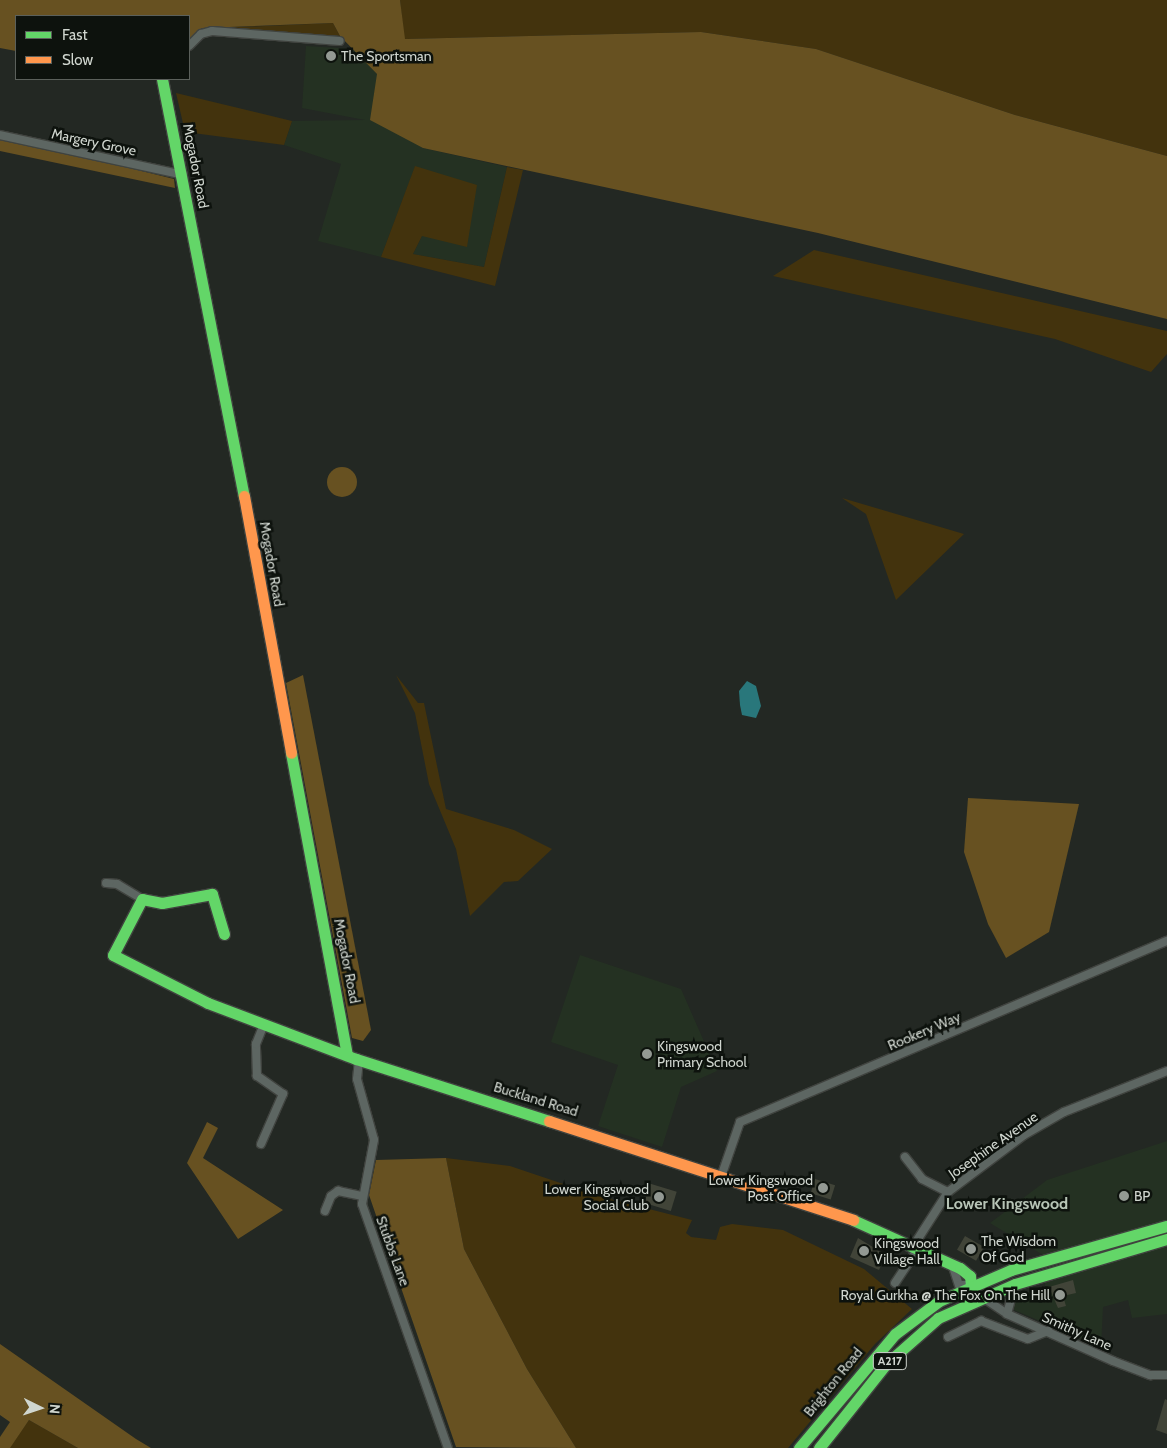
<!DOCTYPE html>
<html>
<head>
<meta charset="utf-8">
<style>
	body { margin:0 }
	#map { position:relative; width:1167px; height:1448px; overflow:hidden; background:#232823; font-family:Cabin,sans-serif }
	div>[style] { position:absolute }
	.built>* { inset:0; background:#243122 }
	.green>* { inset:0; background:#43330d }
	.forest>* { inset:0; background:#675121 }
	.round { border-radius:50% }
	.water>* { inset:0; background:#29777b }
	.building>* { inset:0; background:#414438; transform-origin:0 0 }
	.roads { filter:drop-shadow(1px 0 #40433f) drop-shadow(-1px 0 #40433f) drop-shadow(0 1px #40433f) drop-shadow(0 -1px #40433f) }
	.street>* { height:8px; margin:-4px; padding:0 4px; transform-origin:4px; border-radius:4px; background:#5d6662 }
	.fast>* { height:11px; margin:-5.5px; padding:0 5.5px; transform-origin:5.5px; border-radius:5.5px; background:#63d668 }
	.slow>* { height:11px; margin:-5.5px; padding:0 5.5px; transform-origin:5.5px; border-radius:5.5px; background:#ff974d }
	.dots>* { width:14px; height:14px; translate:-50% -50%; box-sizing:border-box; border:2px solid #0d120d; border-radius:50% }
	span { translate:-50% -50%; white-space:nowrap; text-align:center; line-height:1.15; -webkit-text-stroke:5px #0d120d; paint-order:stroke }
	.shield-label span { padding:1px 4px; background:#0d120d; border:1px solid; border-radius:4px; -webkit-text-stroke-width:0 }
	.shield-label { font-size:12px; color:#d0d6cf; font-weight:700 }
	.poi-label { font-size:14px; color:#d0d6cf }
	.left { translate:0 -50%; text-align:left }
	.right { translate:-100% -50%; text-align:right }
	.street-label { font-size:14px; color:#d0d6cf }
	.quarter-label { font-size:16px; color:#b7c4b6; font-weight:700 }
	.legend { position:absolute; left:15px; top:15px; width:175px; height:65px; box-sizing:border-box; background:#0d120d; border:1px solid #5b605b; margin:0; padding:6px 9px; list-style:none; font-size:15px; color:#d0d6cf }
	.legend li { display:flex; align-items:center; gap:10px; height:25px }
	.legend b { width:25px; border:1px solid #5b605b }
	.north { position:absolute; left:15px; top:1383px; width:50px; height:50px; -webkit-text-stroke:4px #0d120d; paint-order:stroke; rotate:94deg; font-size:14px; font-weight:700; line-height:20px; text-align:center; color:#d0d6cf }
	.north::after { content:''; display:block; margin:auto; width:18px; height:22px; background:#d0d6cf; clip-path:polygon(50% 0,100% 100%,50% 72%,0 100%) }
</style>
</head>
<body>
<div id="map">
	<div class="built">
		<div style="clip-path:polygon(306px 46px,355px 49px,377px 74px,423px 148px,507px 167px,484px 267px,413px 254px,422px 236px,415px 167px,381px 257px,318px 241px,341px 164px,284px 145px,292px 121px,365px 120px,302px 108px)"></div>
		<div style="clip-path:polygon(580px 955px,681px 989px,717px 1071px,681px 1087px,662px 1147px,598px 1126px,618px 1065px,551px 1042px)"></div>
		<div style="clip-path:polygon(1167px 1141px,1167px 1314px,1132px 1318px,1128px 1300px,1103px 1307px,1101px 1347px,1014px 1310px,1014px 1298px,1045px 1286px,1043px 1255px,990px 1223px,1047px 1180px)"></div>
	</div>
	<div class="green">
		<div style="clip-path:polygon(400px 0,1167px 0,1167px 156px,1015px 115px,816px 49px,701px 32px,404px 39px)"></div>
		<div style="clip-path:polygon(333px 23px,340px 36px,218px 28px)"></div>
		<div style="clip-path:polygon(176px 93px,292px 121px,284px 145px,185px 132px)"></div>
		<div style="clip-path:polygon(415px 166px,477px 185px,467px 247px,422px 236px,413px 254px,484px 267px,507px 167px,523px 170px,495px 286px,381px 257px)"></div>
		<div style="clip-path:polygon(814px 250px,1167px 331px,1167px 354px,1151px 372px,1055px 339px,773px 276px)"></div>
		<div style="clip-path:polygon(842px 498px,964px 534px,896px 600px,866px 514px)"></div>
		<div style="clip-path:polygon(396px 675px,418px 703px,424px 703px,446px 809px,514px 830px,552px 849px,518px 881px,504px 882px,470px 916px,456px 849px,429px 784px,415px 713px)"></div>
		<div style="clip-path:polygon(446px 1158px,510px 1166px,602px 1197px,692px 1220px,686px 1233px,691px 1237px,716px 1240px,720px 1227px,732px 1224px,783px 1230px,864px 1269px,912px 1309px,875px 1344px,788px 1448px,576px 1448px,527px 1369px,464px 1249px)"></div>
		<div style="clip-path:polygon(29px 1420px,78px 1448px,9px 1448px)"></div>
	</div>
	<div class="forest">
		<div style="clip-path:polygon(0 0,400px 0,405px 39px,701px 32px,816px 49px,1015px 115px,1167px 156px,1167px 319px,818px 233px,423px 148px,370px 120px,377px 74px,340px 36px,333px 23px,202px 28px,189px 40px,189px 16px,16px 16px,16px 51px,0 48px)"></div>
		<div style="clip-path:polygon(0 136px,174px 179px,175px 188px,0 151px)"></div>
		<div class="round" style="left:327px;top:467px;width:30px;height:30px"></div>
		<div style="clip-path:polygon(303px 675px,371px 1030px,363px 1041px,352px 1038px,286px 683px)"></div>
		<div style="clip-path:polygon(968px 798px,1079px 804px,1049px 932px,1006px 958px,988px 924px,964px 852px)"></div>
		<div style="clip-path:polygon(207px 1122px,218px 1128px,203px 1158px,283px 1210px,238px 1239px,187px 1163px)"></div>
		<div style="clip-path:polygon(446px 1158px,464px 1249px,527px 1369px,576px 1448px,456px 1447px,369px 1195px,376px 1160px)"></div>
		<div style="clip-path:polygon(0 1344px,136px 1439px,151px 1448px,78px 1448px,29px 1420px,10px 1448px,0 1448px,0 1437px,10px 1422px,0 1415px)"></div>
	</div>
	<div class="water">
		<div style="clip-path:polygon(747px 681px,756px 686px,761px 706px,756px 718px,742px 715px,740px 705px,739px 691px)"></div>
	</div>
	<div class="building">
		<div style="left:815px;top:1179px;width:21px;height:15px;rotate:17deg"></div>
		<div style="left:648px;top:1183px;width:30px;height:20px;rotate:17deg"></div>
		<div style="left:965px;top:1236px;width:22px;height:16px;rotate:30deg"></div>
		<div style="clip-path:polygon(858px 1238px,886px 1255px,879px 1270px,850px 1257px)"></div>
		<div style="clip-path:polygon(1073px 1280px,1076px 1293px,1063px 1296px,1066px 1306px,1058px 1308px,1049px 1287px)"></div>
		<div style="clip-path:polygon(1165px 1399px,1167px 1400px,1167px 1434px,1156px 1430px)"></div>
	</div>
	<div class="roads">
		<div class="street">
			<div style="left:189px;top:46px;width:17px;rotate:-45deg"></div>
			<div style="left:201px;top:34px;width:11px;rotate:-15deg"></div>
			<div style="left:212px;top:31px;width:128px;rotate:4.5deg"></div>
			<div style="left:0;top:135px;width:187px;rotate:12.3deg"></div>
			<div style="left:106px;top:883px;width:11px;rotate:5deg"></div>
			<div style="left:117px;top:884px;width:29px;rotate:31deg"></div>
			<div style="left:359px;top:1060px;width:19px;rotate:96deg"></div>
			<div style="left:357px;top:1079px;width:63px;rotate:74.4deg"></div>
			<div style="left:374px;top:1140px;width:65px;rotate:100.6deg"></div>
			<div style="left:362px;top:1204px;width:259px;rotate:70.6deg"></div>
			<div style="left:261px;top:1144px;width:55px;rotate:-66.3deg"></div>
			<div style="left:283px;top:1094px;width:32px;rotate:-145deg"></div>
			<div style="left:257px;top:1076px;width:32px;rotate:-92deg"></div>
			<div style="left:256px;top:1044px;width:22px;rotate:-68deg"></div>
			<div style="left:905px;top:1157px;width:28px;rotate:52deg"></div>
			<div style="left:922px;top:1179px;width:29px;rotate:27deg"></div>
			<div style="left:722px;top:1174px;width:55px;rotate:-70.9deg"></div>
			<div style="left:740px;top:1122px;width:464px;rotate:-23deg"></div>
			<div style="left:325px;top:1211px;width:16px;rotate:-68deg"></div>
			<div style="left:331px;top:1196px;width:9px;rotate:-36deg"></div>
			<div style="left:338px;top:1191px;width:25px;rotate:12deg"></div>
			<div style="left:914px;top:1245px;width:63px;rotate:-57.3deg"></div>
			<div style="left:948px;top:1192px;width:95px;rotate:-36.9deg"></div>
			<div style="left:1024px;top:1135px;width:46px;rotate:-29.9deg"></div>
			<div style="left:1064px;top:1112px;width:111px;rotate:-21.7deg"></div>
			<div style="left:953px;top:1267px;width:19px;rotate:72deg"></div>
			<div style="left:959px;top:1285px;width:9px"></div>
			<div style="left:895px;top:1283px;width:43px;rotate:-56.3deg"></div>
			<div style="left:982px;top:1297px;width:30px;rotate:34deg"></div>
			<div style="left:1007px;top:1314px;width:116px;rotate:23.9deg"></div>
			<div style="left:1113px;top:1361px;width:40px;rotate:21deg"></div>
			<div style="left:1150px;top:1375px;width:17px"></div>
			<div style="left:1007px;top:1314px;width:30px;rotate:-75deg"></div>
			<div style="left:948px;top:1337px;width:37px;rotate:-26deg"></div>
			<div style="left:981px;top:1321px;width:50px;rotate:21deg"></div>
			<div style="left:1028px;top:1339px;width:22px;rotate:-22deg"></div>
		</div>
		<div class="fast">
			<div style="left:162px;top:79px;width:425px;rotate:78.9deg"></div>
			<div style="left:291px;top:753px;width:307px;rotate:79.5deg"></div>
			<div style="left:224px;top:934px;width:42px;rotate:-106.7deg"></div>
			<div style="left:212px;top:894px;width:51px;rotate:169.8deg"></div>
			<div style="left:162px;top:903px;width:20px;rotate:-169deg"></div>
			<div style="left:142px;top:899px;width:63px;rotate:117.4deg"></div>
			<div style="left:113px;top:955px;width:106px;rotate:26.8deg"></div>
			<div style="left:208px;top:1003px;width:158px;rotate:20.7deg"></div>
			<div style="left:356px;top:1059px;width:203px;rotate:17.8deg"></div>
			<div style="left:853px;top:1220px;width:117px;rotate:24.2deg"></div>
			<div style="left:960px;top:1268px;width:13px;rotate:39deg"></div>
			<div style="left:970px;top:1276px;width:10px;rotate:84deg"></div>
			<div style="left:799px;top:1448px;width:149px;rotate:-49.9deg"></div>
			<div style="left:895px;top:1334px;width:55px;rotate:-36.9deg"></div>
			<div style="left:939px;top:1301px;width:78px;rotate:-23.3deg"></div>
			<div style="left:1011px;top:1270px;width:162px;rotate:-15.8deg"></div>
			<div style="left:819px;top:1448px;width:107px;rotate:-51.4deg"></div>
			<div style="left:886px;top:1364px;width:69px;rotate:-41.5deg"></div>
			<div style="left:938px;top:1318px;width:84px;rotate:-23.8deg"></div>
			<div style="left:1015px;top:1284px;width:159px;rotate:-16.5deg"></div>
		</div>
		<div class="slow">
			<div style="left:244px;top:496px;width:261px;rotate:79.6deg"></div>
			<div style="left:549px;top:1121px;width:320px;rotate:18deg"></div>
		</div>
	</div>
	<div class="dots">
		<div style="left:331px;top:56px;background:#939993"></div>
		<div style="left:647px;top:1054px;background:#939993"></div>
		<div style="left:823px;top:1188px;background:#939993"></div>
		<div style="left:1124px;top:1196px;background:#939993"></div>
		<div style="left:659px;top:1197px;background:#939993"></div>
		<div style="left:971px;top:1249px;background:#939993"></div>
		<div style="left:864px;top:1251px;background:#939993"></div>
		<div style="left:1060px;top:1295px;background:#939993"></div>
	</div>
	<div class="shield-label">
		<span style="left:890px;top:1361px">A217</span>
	</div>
	<div class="poi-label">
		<span class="left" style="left:341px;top:56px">The Sportsman</span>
		<span class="left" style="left:657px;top:1054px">Kingswood<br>Primary School</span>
		<span class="right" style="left:813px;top:1188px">Lower Kingswood<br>Post Office</span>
		<span class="right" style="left:649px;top:1197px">Lower Kingswood<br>Social Club</span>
		<span class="left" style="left:1134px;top:1196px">BP</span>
		<span class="left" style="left:981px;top:1249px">The Wisdom<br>Of God</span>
		<span class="left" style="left:874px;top:1251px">Kingswood<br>Village Hall</span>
		<span class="right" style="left:1050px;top:1295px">Royal Gurkha @ The Fox On The Hill</span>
	</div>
	<div class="street-label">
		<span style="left:94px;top:142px;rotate:12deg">Margery Grove</span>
		<span style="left:196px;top:166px;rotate:79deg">Mogador Road</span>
		<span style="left:272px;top:564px;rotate:80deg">Mogador Road</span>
		<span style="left:347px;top:961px;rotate:79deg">Mogador Road</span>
		<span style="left:924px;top:1031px;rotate:-23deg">Rookery Way</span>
		<span style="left:536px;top:1099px;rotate:17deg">Buckland Road</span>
		<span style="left:993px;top:1145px;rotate:-35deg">Josephine Avenue</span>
		<span style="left:393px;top:1251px;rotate:70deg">Stubbs Lane</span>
		<span style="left:1077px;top:1331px;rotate:24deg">Smithy Lane</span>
		<span style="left:833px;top:1382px;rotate:-51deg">Brighton Road</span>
	</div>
	<div class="quarter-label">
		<span style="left:1007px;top:1204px">Lower Kingswood</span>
	</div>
	<ul class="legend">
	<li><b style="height:6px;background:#63d668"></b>Fast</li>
	<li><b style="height:6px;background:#ff974d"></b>Slow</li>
	</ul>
	<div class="north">N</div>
</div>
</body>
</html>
